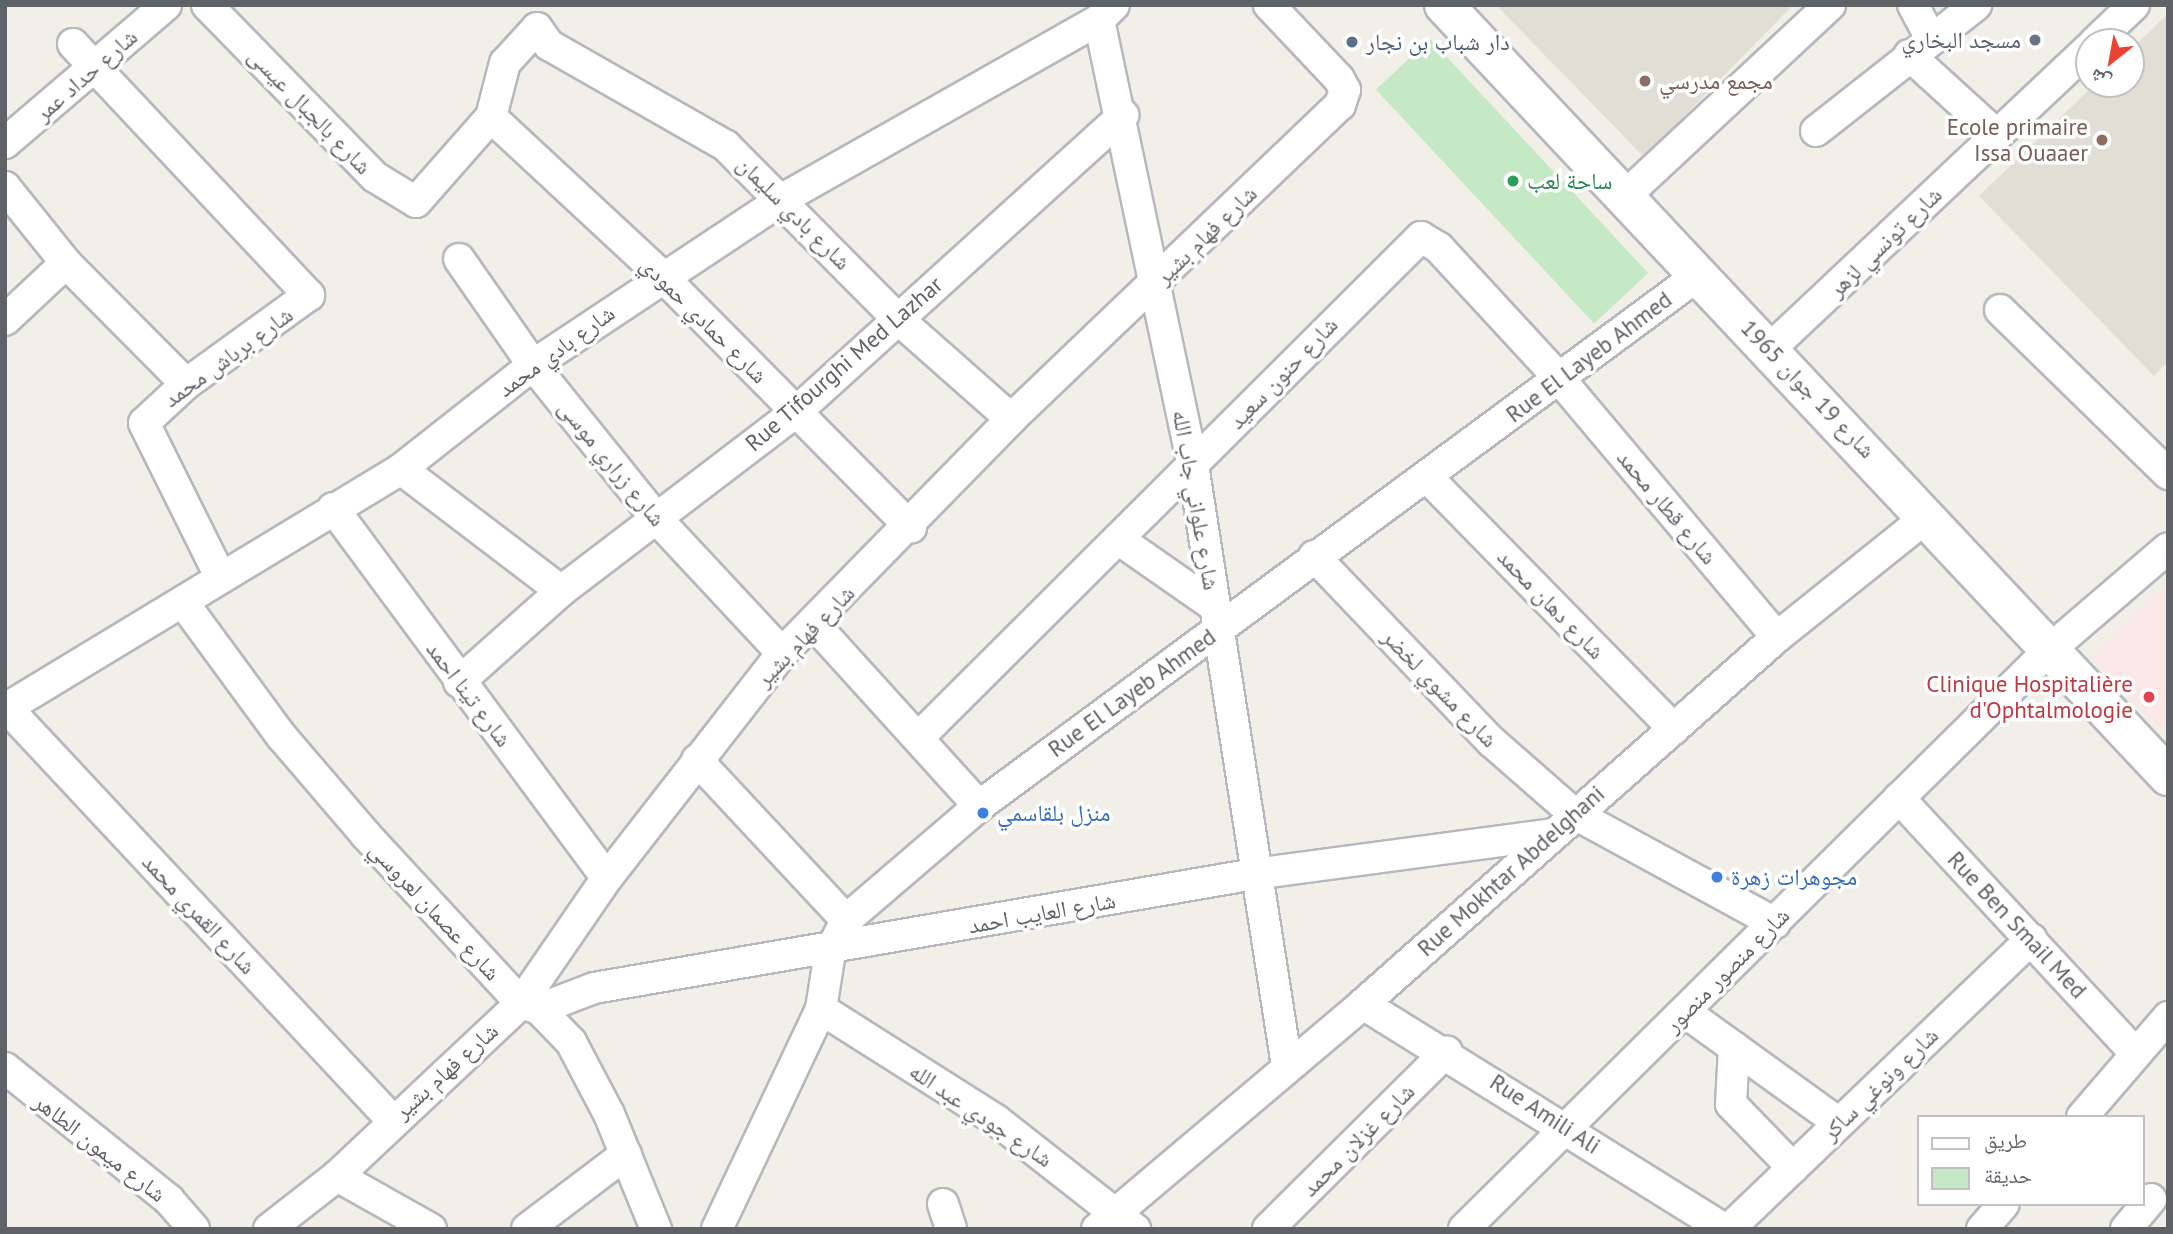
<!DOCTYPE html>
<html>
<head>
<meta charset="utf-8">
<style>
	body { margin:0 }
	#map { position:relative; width:2173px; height:1234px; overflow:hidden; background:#f1efe8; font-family:"PT Sans","Noto Naskh Arabic",sans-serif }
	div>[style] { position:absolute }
	.education>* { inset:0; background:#e1ded6 }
	.medical>* { inset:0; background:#fce8e6 }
	.green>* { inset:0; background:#c5e8c5; transform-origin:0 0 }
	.roads { filter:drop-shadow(2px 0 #b5b8bc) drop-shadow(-2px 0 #b5b8bc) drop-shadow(0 2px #b5b8bc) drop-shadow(0 -2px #b5b8bc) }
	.street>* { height:30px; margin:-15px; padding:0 15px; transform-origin:15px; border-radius:15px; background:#fff }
	.secondary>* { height:38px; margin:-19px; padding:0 19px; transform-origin:19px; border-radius:19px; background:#fff }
	.dots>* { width:19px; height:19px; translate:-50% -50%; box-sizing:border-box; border:4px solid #fff; border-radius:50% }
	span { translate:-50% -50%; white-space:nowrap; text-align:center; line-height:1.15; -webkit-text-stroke:7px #fff; paint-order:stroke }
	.worship-label { font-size:23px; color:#5b616d }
	.right { translate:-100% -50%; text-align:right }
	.service-label { font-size:23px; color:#4e5e75 }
	.left { translate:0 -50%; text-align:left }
	.street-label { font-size:23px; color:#5f6368 }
	.education-label { font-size:23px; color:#785e54 }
	.leisure-label { font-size:23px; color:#27864d }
	.health-label { font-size:23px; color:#be3a42 }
	.shop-label { font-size:23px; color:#366cbe }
	.frame { position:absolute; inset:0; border:7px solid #5f6368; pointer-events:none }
	.legend { position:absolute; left:1917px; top:1115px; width:228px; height:91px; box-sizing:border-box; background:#fff; border:2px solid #bfc1c3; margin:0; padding:9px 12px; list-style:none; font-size:21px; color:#5f6368 }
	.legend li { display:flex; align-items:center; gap:14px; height:35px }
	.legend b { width:35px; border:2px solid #bfc1c3 }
	.north { position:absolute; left:2075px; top:28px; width:70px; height:70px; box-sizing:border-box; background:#fff; border:2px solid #bfc1c3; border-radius:50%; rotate:211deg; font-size:19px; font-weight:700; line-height:28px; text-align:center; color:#5f6368 }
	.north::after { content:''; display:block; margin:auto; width:24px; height:32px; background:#ea4335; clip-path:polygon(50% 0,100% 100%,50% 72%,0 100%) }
</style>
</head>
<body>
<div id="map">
	<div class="education">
		<div style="clip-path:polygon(1496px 5px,1793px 5px,1644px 157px)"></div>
		<div style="clip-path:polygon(2168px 14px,2168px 361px,2154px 376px,1979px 196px,2095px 84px,2131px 84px,2131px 49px)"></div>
	</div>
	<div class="medical">
		<div style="clip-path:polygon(2168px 583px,2168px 737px,2092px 657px)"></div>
	</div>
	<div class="green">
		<div style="left:1430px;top:39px;width:320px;height:74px;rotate:47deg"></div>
	</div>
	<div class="roads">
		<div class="street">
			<div style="left:207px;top:5px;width:240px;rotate:45.7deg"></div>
			<div style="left:375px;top:177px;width:48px;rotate:31.4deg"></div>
			<div style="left:416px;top:202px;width:113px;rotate:-48.6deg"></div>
			<div style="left:491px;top:117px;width:56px;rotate:-75.5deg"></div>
			<div style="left:505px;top:63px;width:47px;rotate:-47.6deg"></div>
			<div style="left:537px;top:28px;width:21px;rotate:55deg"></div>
			<div style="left:549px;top:45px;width:204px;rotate:29.7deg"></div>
			<div style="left:726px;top:146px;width:244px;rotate:45.2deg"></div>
			<div style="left:898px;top:319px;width:151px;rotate:41.5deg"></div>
			<div style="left:1913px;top:5px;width:38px;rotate:62deg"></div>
			<div style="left:1099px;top:20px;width:455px;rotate:78.1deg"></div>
			<div style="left:1193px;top:465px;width:608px;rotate:81.11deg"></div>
			<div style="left:2095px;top:42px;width:54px;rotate:-43.5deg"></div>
			<div style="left:73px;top:44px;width:345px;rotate:46.8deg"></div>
			<div style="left:309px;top:295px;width:152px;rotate:144.1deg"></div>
			<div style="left:186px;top:384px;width:57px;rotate:137.1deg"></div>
			<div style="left:144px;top:423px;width:173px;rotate:63.6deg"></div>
			<div style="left:1909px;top:55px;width:119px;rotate:42.3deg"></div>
			<div style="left:491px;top:117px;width:233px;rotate:42.9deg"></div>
			<div style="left:662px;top:276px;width:354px;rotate:45.3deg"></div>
			<div style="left:1816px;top:131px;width:204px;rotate:-38.2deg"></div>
			<div style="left:5px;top:143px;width:212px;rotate:-40.6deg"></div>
			<div style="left:5px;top:187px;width:97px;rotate:51.2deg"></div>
			<div style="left:66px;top:263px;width:170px;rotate:45.2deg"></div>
			<div style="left:1624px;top:197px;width:282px;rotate:-43deg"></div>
			<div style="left:459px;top:259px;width:129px;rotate:55.1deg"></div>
			<div style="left:533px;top:365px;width:198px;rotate:51.2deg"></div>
			<div style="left:657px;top:519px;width:183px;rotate:47deg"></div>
			<div style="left:2000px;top:310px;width:235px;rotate:44.3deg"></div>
			<div style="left:5px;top:320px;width:83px;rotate:-43.1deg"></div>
			<div style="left:1771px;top:348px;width:437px;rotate:-43.3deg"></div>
			<div style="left:401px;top:469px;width:201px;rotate:37.3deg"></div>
			<div style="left:1429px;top:479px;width:350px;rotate:45.6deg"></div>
			<div style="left:333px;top:508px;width:460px;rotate:53.5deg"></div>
			<div style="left:1118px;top:539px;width:117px;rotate:34.9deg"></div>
			<div style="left:1314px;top:556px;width:257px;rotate:46.3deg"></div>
			<div style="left:1492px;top:742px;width:108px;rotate:41.2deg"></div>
			<div style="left:1573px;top:813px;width:230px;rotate:28.6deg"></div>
			<div style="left:185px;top:605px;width:164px;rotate:53.7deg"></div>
			<div style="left:282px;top:737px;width:128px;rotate:49.4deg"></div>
			<div style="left:365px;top:834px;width:230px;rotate:47.3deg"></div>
			<div style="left:521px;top:1003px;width:19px;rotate:18deg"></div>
			<div style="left:539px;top:1009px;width:46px;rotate:45.9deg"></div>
			<div style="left:571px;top:1042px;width:81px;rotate:62.2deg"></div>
			<div style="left:609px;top:1114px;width:124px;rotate:67.8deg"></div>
			<div style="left:814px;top:624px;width:246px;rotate:47.8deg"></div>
			<div style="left:459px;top:682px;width:137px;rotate:-41.7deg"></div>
			<div style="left:561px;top:591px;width:295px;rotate:-37.3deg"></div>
			<div style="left:796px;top:412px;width:442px;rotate:-42.2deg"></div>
			<div style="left:7px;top:708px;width:564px;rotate:46.94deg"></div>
			<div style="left:5px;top:709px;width:463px;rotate:-31.2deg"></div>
			<div style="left:401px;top:469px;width:168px;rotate:-38.2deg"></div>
			<div style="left:533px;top:365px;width:301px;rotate:-33.6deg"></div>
			<div style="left:784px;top:198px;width:362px;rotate:-29.5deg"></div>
			<div style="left:1099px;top:20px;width:21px;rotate:-45deg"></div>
			<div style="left:918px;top:738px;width:710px;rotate:-44.89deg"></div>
			<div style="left:1421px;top:237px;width:21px;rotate:31deg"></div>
			<div style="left:1439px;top:248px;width:174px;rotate:47.3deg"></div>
			<div style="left:1557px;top:376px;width:341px;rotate:49.9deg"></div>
			<div style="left:697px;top:760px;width:219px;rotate:47deg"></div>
			<div style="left:1899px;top:798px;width:347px;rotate:47.2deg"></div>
			<div style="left:1363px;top:1004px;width:426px;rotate:31.9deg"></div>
			<div style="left:539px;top:1009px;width:59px;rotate:-20.9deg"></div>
			<div style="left:594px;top:988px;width:671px;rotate:-9.79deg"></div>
			<div style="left:1255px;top:874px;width:297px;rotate:-7.6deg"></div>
			<div style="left:821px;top:1009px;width:207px;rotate:32.4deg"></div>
			<div style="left:996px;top:1120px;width:177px;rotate:38.1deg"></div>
			<div style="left:1685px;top:1012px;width:190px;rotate:35.8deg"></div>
			<div style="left:1734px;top:1047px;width:57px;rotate:93deg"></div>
			<div style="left:1731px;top:1104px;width:89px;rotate:45.9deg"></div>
			<div style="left:5px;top:1068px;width:211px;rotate:38.8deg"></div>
			<div style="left:169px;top:1200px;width:38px;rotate:49deg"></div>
			<div style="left:2082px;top:1117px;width:132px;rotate:-49.3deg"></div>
			<div style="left:337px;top:1176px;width:108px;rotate:29.4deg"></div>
			<div style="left:943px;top:1204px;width:26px;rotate:72deg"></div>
			<div style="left:269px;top:1229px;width:86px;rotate:-37.9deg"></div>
			<div style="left:337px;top:1176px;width:253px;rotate:-43.2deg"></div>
			<div style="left:521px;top:1003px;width:152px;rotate:-55.5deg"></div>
			<div style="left:607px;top:878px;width:285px;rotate:-52.1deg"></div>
			<div style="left:782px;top:653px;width:327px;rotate:-45.6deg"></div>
			<div style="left:1011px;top:419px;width:455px;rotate:-43.7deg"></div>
			<div style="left:1340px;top:105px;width:16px;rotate:-72deg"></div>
			<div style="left:1345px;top:90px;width:13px;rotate:-119deg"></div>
			<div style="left:1339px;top:79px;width:102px;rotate:-133.4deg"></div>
			<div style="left:527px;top:1229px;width:124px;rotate:-37.1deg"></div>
			<div style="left:717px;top:1229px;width:243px;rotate:-64.7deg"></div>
			<div style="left:821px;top:1009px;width:58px;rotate:-81deg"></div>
			<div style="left:830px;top:952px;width:36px;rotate:-63deg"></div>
			<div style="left:846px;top:920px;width:175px;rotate:-40.6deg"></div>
			<div style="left:979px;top:806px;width:892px;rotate:-36.43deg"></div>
			<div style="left:1097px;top:1229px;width:348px;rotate:-40.2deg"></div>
			<div style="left:1363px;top:1004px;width:553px;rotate:-41.56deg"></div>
			<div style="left:1777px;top:637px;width:193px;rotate:-38.7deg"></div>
			<div style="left:1268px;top:1229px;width:252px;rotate:-44.8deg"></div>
			<div style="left:1464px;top:1229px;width:822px;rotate:-44.7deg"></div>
			<div style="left:2048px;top:651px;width:158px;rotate:-40.6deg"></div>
			<div style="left:1729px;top:1229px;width:419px;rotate:-43.8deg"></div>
			<div style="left:1982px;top:1229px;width:33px;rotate:-49deg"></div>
			<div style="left:2126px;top:1229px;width:39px;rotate:-50deg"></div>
		</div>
		<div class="secondary">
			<div style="left:1444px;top:5px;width:1058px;rotate:46.8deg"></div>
		</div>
	</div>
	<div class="dots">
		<div style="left:2035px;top:40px;background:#6b7280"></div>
		<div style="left:1352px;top:42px;background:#5c6f8a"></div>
		<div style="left:1645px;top:81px;background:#8d6e63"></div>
		<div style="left:2102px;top:140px;background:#8d6e63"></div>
		<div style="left:1513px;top:181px;background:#2e9e5b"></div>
		<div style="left:2149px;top:697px;background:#e0444e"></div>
		<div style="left:983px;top:813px;background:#3f7fe0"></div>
		<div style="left:1717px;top:877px;background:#3f7fe0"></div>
	</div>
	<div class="worship-label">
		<span class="right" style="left:2021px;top:40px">مسجد البخاري</span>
	</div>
	<div class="service-label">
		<span class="left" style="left:1366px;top:42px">دار شباب بن نجار</span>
	</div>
	<div class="street-label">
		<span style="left:86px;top:75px;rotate:-41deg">شارع حداد عمر</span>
		<span style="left:310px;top:111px;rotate:46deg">شارع بالجبال عيسى</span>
		<span style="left:794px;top:213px;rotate:45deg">شارع بادي سليمان</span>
		<span style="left:1206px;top:235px;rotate:-44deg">شارع فهام بشير</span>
		<span style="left:1885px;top:242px;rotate:-44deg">شارع تونسي لزهر</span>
		<span style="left:704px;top:320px;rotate:45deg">شارع حمادي حمودي</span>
		<span style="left:556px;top:351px;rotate:-36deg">شارع بادي محمد</span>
		<span style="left:228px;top:357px;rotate:-36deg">شارع برباش محمد</span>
		<span style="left:1589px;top:357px;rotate:-37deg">Rue El Layeb Ahmed</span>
		<span style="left:844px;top:364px;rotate:-41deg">Rue Tifourghi Med Lazhar</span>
		<span style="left:1283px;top:373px;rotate:-46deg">شارع حنون سعيد</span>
		<span style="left:1808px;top:389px;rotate:46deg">شارع 19 جوان 1965</span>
		<span style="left:612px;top:463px;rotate:51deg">شارع زراري موسى</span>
		<span style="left:1196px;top:500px;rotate:80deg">شارع علواني جاب الله</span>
		<span style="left:1667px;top:507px;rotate:50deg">شارع قطار محمد</span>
		<span style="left:1551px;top:604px;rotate:46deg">شارع دهان محمد</span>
		<span style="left:805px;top:636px;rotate:-46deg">شارع فهام بشير</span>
		<span style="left:1440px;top:688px;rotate:46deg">شارع مشوي لخضر</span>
		<span style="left:1132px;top:693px;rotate:-36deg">Rue El Layeb Ahmed</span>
		<span style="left:469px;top:694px;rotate:53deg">شارع تينا احمد</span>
		<span style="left:1511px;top:871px;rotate:-42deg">Rue Mokhtar Abdelghani</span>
		<span style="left:435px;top:911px;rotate:47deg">شارع عصمان لعروسي</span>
		<span style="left:1042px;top:913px;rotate:-10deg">شارع العايب احمد</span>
		<span style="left:199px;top:914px;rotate:47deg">شارع القمري محمد</span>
		<span style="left:2017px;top:925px;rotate:47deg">Rue Ben Smail Med</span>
		<span style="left:1727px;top:970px;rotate:-45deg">شارع منصور منصور</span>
		<span style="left:446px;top:1071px;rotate:-42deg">شارع فهام بشير</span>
		<span style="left:1880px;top:1084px;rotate:-44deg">شارع ونوغي ساكر</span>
		<span style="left:1545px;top:1114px;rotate:33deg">Rue Amili Ali</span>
		<span style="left:981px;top:1115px;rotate:34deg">شارع جودي عبد الله</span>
		<span style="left:1358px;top:1140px;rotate:-45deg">شارع غزلان محمد</span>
		<span style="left:100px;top:1148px;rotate:38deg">شارع ميمون الطاهر</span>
	</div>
	<div class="education-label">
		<span class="left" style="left:1659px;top:81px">مجمع مدرسي</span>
		<span class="right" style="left:2088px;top:140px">Ecole primaire<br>Issa Ouaaer</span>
	</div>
	<div class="leisure-label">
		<span class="left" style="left:1527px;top:181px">ساحة لعب</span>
	</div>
	<div class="health-label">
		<span class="right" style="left:2133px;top:697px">Clinique Hospitalière<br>d'Ophtalmologie</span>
	</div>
	<div class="shop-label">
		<span class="left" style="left:997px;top:813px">منزل بلقاسمي</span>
		<span class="left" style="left:1731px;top:877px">مجوهرات زهرة</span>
	</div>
	<div class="frame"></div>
	<ul class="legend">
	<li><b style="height:9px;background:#fff"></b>طريق</li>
	<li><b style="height:19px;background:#c5e8c5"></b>حديقة</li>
	</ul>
	<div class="north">ش</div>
</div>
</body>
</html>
